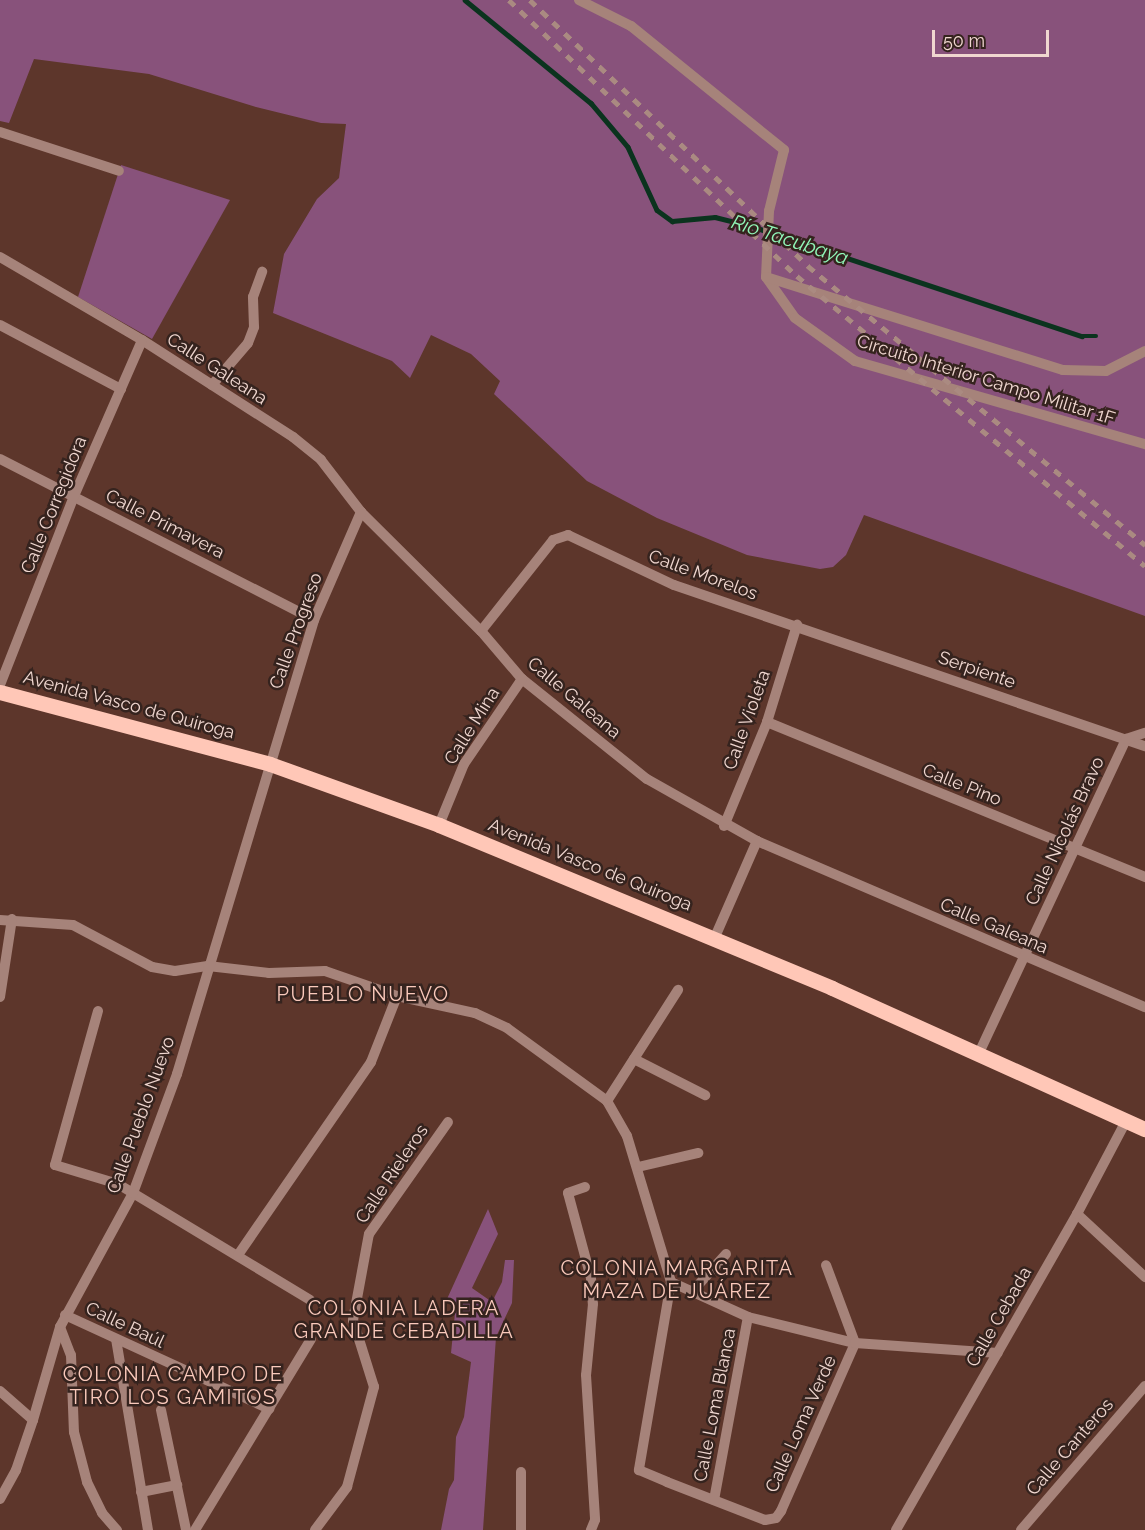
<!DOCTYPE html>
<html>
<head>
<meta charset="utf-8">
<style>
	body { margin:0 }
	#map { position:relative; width:1145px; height:1530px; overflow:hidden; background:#5d362b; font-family:Raleway,sans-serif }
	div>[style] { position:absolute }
	.green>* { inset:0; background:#88527b }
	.stream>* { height:4.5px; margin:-2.25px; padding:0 2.25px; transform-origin:2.25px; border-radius:2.25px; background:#0b331e }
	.minor>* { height:10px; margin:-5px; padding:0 5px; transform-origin:5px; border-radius:5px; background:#a6837a }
	.major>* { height:15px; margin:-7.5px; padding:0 7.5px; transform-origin:7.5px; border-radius:7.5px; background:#ffc7b7 }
	.rail>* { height:4.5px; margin-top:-2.25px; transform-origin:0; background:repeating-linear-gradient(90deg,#aa8a81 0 8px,transparent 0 16px) }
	span { translate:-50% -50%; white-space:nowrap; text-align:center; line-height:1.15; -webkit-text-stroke:5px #35231e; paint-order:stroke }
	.street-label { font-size:18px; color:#f0d7d0 }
	.water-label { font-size:20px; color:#91f8b9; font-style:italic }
	.neighbourhood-label { font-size:20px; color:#fac9bb; letter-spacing:1.5px }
	.scale { position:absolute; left:932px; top:30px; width:117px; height:27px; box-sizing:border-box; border:3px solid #f0d7d0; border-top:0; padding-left:8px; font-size:18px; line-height:21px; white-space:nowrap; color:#f0d7d0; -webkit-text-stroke:4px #35231e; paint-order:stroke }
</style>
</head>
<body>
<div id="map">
	<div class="green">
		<div style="clip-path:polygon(0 0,1145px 0,1145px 616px,864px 515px,846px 555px,833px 567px,820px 569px,747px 555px,657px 518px,587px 481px,494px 394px,500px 381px,471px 354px,431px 335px,410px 378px,392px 361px,273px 313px,284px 254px,317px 199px,339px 178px,346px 124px,321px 123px,256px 107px,149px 74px,34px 59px,9px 123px,0 121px)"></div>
		<div style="clip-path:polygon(121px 165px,230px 200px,152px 339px,78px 297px)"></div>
		<div style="clip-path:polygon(488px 1209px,498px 1234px,472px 1288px,492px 1302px,502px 1282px,505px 1260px,514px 1260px,512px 1303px,496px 1337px,483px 1530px,441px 1530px,449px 1489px,454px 1480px,456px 1437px,464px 1417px,471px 1362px,451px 1353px,455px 1313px,447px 1299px)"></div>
	</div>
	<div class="stream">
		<div style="left:465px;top:0;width:163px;rotate:39.3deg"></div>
		<div style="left:591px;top:103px;width:57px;rotate:49.9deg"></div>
		<div style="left:628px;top:147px;width:69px;rotate:65.3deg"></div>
		<div style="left:657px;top:210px;width:19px;rotate:36deg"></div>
		<div style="left:672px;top:221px;width:43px;rotate:-5.3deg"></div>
		<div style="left:715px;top:217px;width:34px;rotate:14deg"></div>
		<div style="left:748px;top:225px;width:352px;rotate:18.4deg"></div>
		<div style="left:1082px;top:336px;width:14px"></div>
	</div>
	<div class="minor">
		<div style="left:579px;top:0;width:58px;rotate:26.6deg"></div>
		<div style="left:631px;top:26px;width:197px;rotate:39deg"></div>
		<div style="left:784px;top:150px;width:63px;rotate:103.8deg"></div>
		<div style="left:769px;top:211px;width:66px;rotate:92.6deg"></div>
		<div style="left:766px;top:277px;width:50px;rotate:54.7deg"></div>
		<div style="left:795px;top:318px;width:74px;rotate:35.6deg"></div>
		<div style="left:855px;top:361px;width:302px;rotate:16deg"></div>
		<div style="left:0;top:132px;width:125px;rotate:18.1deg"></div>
		<div style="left:0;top:257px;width:164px;rotate:30.3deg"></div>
		<div style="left:142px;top:340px;width:179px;rotate:32.7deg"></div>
		<div style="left:293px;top:437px;width:36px;rotate:39deg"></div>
		<div style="left:321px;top:460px;width:66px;rotate:52.4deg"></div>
		<div style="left:361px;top:512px;width:169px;rotate:44.8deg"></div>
		<div style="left:481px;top:631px;width:63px;rotate:49.5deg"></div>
		<div style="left:522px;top:679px;width:160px;rotate:38.7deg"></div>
		<div style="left:647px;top:779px;width:126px;rotate:29.4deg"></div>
		<div style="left:757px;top:841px;width:422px;rotate:23.2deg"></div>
		<div style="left:766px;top:277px;width:311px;rotate:17.4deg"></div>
		<div style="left:1063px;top:370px;width:43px;rotate:1.3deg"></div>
		<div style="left:1106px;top:371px;width:44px;rotate:-27.1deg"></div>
		<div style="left:0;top:325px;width:137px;rotate:27.9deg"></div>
		<div style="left:212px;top:385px;width:55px;rotate:-49.4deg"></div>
		<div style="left:248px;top:343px;width:17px;rotate:-69deg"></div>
		<div style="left:254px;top:327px;width:30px;rotate:-92deg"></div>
		<div style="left:253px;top:297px;width:27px;rotate:-70deg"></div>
		<div style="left:0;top:459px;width:353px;rotate:27.1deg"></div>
		<div style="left:481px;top:631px;width:116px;rotate:-51.6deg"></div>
		<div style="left:553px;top:540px;width:16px;rotate:-18deg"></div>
		<div style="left:568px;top:535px;width:117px;rotate:25.3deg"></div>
		<div style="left:674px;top:585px;width:498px;rotate:18.9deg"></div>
		<div style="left:0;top:685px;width:203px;rotate:-68.6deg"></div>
		<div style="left:74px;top:496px;width:170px;rotate:-66.4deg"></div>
		<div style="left:767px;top:722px;width:409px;rotate:22.3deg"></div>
		<div style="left:439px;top:825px;width:66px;rotate:-67.7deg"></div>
		<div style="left:464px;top:764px;width:103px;rotate:-55.7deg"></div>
		<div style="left:724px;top:826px;width:113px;rotate:-67.5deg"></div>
		<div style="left:767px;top:722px;width:102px;rotate:-72.8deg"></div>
		<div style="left:0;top:920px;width:73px;rotate:3.9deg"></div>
		<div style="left:73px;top:925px;width:89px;rotate:28deg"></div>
		<div style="left:152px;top:967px;width:23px;rotate:10deg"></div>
		<div style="left:175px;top:971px;width:33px;rotate:-9deg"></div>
		<div style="left:208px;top:966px;width:61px;rotate:6.5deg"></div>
		<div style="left:269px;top:973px;width:56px;rotate:-2deg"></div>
		<div style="left:325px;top:971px;width:76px;rotate:19.1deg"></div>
		<div style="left:397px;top:996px;width:80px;rotate:12.3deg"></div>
		<div style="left:475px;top:1013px;width:35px;rotate:25deg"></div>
		<div style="left:507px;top:1028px;width:124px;rotate:36.1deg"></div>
		<div style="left:607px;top:1101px;width:40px;rotate:60.3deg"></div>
		<div style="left:627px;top:1136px;width:152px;rotate:73.2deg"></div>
		<div style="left:671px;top:1282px;width:191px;rotate:99.7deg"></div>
		<div style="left:639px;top:1470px;width:30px;rotate:23deg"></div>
		<div style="left:667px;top:1482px;width:105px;rotate:21.2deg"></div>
		<div style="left:765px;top:1520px;width:11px;rotate:-10deg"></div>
		<div style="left:776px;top:1518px;width:9px;rotate:-54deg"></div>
		<div style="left:781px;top:1511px;width:184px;rotate:-66.2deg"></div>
		<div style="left:855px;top:1343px;width:83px;rotate:-110.4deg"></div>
		<div style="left:715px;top:937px;width:105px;rotate:-66.4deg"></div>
		<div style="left:0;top:997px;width:79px;rotate:-81.3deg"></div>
		<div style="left:98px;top:1011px;width:160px;rotate:105.6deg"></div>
		<div style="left:55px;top:1165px;width:66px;rotate:16.8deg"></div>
		<div style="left:118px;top:1184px;width:224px;rotate:31.1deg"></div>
		<div style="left:979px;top:1053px;width:347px;rotate:-64.9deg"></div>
		<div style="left:1126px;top:739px;width:20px;rotate:-18deg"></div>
		<div style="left:634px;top:1059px;width:80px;rotate:26.9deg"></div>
		<div style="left:607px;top:1101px;width:132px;rotate:-57.4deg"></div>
		<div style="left:638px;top:1167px;width:62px;rotate:-13.1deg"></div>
		<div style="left:585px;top:1187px;width:18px;rotate:161deg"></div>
		<div style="left:568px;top:1193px;width:88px;rotate:74.9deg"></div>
		<div style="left:591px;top:1278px;width:26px;rotate:86deg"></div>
		<div style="left:593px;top:1304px;width:71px;rotate:95.6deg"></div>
		<div style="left:586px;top:1375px;width:145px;rotate:86.4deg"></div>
		<div style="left:595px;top:1520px;width:11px;rotate:112deg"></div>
		<div style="left:1077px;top:1214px;width:93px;rotate:42.8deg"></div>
		<div style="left:238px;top:1255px;width:234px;rotate:-55.4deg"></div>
		<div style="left:371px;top:1062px;width:71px;rotate:-68.5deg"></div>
		<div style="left:671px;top:1282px;width:85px;rotate:24.4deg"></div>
		<div style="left:748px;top:1317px;width:110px;rotate:13.7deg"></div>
		<div style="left:855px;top:1343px;width:143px;rotate:4deg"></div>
		<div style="left:692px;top:1292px;width:51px;rotate:-48.2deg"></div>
		<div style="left:65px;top:1315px;width:225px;rotate:24.7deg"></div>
		<div style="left:60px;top:1327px;width:30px;rotate:69deg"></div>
		<div style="left:71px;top:1355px;width:77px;rotate:87.8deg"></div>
		<div style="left:74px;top:1432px;width:52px;rotate:75.4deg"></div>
		<div style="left:87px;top:1482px;width:34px;rotate:64deg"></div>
		<div style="left:102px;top:1513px;width:23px;rotate:49deg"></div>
		<div style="left:116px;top:1339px;width:194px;rotate:80.5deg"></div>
		<div style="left:0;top:1391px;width:44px;rotate:41.3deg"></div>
		<div style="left:161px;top:1410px;width:123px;rotate:78.2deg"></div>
		<div style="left:521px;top:1472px;width:58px;rotate:90deg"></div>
		<div style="left:141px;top:1492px;width:37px;rotate:-11deg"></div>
		<div style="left:0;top:1499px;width:33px;rotate:-61deg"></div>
		<div style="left:16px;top:1470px;width:53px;rotate:-71.2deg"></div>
		<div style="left:33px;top:1420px;width:97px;rotate:-73.8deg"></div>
		<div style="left:60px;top:1327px;width:153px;rotate:-61.4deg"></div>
		<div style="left:133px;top:1193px;width:127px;rotate:-69.7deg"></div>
		<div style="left:177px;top:1074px;width:474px;rotate:-73.2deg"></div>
		<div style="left:314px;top:620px;width:118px;rotate:-66.5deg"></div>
		<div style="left:714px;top:1500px;width:186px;rotate:-79.5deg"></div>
		<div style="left:195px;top:1530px;width:223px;rotate:-58.7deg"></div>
		<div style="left:315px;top:1530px;width:54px;rotate:-53.3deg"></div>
		<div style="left:347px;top:1487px;width:104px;rotate:-74.9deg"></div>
		<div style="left:374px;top:1387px;width:70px;rotate:-107.4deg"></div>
		<div style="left:353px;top:1320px;width:87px;rotate:-79.5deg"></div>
		<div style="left:369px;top:1234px;width:137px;rotate:-54.8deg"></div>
		<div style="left:896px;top:1530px;width:364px;rotate:-60.2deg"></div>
		<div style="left:1077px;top:1214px;width:107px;rotate:-62.2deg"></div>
		<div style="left:1021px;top:1530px;width:190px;rotate:-49.3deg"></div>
	</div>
	<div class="major">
		<div style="left:0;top:692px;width:279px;rotate:14.9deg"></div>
		<div style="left:270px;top:764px;width:180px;rotate:19.8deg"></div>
		<div style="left:439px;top:825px;width:425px;rotate:22.5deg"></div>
		<div style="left:832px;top:988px;width:343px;rotate:24.3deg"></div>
	</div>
	<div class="rail">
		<div style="left:509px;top:0;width:399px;rotate:43.8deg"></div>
		<div style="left:797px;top:276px;width:453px;rotate:39.8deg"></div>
		<div style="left:530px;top:0;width:385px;rotate:43.7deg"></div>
		<div style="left:808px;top:266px;width:438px;rotate:39.6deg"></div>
	</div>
	<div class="street-label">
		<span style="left:217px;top:369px;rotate:33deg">Calle Galeana</span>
		<span style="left:986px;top:380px;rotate:17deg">Circuito Interior Campo Militar 1F</span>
		<span style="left:54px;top:505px;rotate:-68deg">Calle Corregidora</span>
		<span style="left:165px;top:524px;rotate:27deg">Calle Primavera</span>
		<span style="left:703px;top:575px;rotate:20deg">Calle Morelos</span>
		<span style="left:296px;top:631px;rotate:-70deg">Calle Progreso</span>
		<span style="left:977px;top:670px;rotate:19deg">Serpiente</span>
		<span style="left:574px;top:698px;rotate:40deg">Calle Galeana</span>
		<span style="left:129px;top:705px;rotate:15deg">Avenida Vasco de Quiroga</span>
		<span style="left:747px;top:720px;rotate:-70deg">Calle Violeta</span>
		<span style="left:472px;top:726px;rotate:-58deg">Calle Mina</span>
		<span style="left:962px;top:785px;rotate:22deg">Calle Pino</span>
		<span style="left:1065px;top:831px;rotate:-65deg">Calle Nicolás Bravo</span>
		<span style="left:590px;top:865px;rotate:22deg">Avenida Vasco de Quiroga</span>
		<span style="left:994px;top:926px;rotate:23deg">Calle Galeana</span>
		<span style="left:141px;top:1115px;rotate:-70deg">Calle Pueblo Nuevo</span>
		<span style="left:392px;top:1174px;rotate:-56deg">Calle Rieleros</span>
		<span style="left:999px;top:1317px;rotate:-60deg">Calle Cebada</span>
		<span style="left:125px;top:1325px;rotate:25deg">Calle Baúl</span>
		<span style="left:715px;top:1405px;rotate:-79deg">Calle Loma Blanca</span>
		<span style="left:801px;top:1424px;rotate:-66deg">Calle Loma Verde</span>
		<span style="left:1070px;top:1447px;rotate:-49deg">Calle Canteros</span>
	</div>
	<div class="water-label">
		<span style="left:790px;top:240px;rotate:18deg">Río Tacubaya</span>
	</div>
	<div class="neighbourhood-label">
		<span style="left:363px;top:994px">PUEBLO NUEVO</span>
		<span style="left:677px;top:1280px">COLONIA MARGARITA<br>MAZA DE JUÁREZ</span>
		<span style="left:404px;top:1320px">COLONIA LADERA<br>GRANDE CEBADILLA</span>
		<span style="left:173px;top:1386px">COLONIA CAMPO DE<br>TIRO LOS GAMITOS</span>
	</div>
	<div class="scale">50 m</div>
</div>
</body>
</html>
